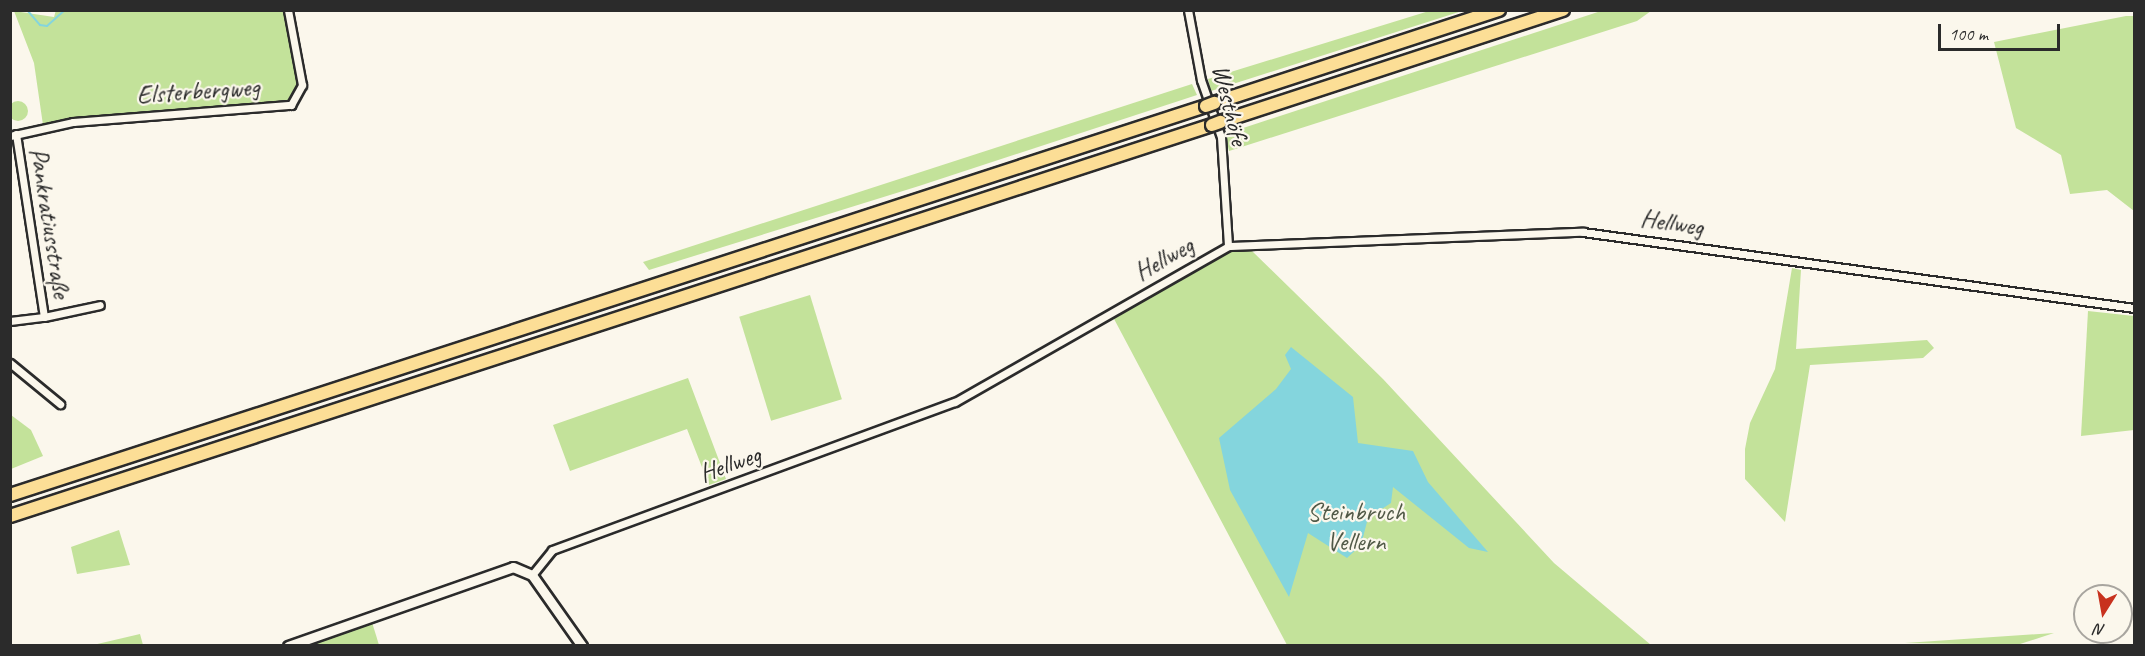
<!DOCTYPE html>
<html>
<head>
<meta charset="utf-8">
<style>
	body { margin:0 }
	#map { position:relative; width:2145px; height:656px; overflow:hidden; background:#fbf7ec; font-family:Caveat,sans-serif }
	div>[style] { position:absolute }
	.green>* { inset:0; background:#c3e29a; transform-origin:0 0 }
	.round { border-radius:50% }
	.water>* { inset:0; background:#84d5dd }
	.stream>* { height:2px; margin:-1px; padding:0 1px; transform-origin:1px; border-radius:1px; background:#84d5dd }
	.roads { filter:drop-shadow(2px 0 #2b2b2b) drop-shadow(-2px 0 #2b2b2b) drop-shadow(0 2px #2b2b2b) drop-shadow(0 -2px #2b2b2b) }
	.street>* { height:7px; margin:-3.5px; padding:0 3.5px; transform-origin:3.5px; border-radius:3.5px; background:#fbf7ec }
	.secondary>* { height:9px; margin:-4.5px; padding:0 4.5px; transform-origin:4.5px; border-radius:4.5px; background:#fbf7ec }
	.highway>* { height:12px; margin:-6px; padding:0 6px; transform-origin:6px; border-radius:6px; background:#fcde96 }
	.bridges { filter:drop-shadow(2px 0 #2b2b2b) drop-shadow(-2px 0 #2b2b2b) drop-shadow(0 2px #2b2b2b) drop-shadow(0 -2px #2b2b2b) }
	.highway-bridge>* { height:12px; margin:-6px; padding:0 6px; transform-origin:6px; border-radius:6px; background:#fcde96 }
	span { translate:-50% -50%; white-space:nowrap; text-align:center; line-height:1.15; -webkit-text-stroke:4.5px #fbf7ec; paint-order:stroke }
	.street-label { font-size:26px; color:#2b2b2b }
	.park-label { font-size:26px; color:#515947 }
	.frame { position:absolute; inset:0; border:12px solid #2b2b2b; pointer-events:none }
	.north { position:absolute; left:2073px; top:584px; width:60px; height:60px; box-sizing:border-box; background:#fbf7ec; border:2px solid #a8a59f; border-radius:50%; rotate:191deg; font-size:16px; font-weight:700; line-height:24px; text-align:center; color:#2b2b2b }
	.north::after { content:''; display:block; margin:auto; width:21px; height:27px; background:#c8321e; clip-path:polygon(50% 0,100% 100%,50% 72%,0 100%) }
	.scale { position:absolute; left:1938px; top:24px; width:122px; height:27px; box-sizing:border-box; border:3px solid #2b2b2b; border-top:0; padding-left:8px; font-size:18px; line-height:21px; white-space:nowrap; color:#2b2b2b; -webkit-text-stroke:4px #fbf7ec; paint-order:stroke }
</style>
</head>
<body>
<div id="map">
	<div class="green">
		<div style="clip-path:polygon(56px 10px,285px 11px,299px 85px,290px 102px,43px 125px,34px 63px,14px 11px,54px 17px)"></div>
		<div style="clip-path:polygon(1604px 10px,1651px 11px,1637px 21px,1229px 151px,1225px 134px)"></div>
		<div style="clip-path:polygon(1429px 11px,1462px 11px,1211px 91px,1208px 79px)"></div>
		<div style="clip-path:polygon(2126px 16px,2134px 16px,2134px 211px,2107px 190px,2070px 194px,2061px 155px,2016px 128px,1994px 42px)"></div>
		<div style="clip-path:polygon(1192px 84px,1197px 95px,919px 186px,649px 270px,643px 262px)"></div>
		<div class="round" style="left:8px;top:101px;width:20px;height:20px"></div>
		<div style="clip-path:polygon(1228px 246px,1252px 251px,1383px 379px,1554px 563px,1651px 645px,1287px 645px,1113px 317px)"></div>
		<div style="clip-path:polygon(1792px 268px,1801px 270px,1796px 349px,1927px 340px,1934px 348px,1923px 358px,1810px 365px,1785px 522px,1745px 479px,1745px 449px,1750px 423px,1775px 369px)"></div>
		<div style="left:810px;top:295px;width:109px;height:74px;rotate:73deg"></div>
		<div style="clip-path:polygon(2088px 311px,2134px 316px,2134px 430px,2081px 436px)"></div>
		<div style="clip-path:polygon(688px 378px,726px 479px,709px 485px,687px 429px,570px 471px,553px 425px)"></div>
		<div style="clip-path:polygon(11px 415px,31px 430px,43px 456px,11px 469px)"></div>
		<div style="clip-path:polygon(119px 530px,130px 565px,77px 574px,71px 547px)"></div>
		<div style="clip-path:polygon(371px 619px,379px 645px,304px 646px)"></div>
		<div style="clip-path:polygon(2054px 633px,2017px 645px,1905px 643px)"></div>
		<div style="clip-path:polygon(140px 634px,143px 645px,93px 645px)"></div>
	</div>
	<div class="water">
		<div style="clip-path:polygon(1291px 347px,1353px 397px,1358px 443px,1413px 451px,1428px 482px,1488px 552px,1469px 548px,1393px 487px,1391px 503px,1368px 518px,1361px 545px,1347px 558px,1308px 533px,1289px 597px,1230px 490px,1219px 438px,1276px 389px,1291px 369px,1285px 355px)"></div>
	</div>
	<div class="stream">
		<div style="left:27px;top:10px;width:20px;rotate:49deg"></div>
		<div style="left:40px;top:25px;width:7px;rotate:8deg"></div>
		<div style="left:47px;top:26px;width:24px;rotate:-42deg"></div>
		<div style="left:411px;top:10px;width:25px"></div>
	</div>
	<div class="roads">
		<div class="street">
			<div style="left:1188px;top:10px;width:71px;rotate:79.5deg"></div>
			<div style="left:1201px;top:80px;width:60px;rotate:70.7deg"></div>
			<div style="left:1221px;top:137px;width:109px;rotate:86.3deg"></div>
			<div style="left:16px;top:134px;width:185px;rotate:81.3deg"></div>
			<div style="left:44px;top:317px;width:57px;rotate:-12.1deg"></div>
			<div style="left:10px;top:136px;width:65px;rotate:-12.5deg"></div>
			<div style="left:73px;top:122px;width:219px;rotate:-4.5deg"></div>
			<div style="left:291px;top:105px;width:23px;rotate:-61deg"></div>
			<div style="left:302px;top:85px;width:76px;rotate:-100.6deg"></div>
			<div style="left:10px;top:321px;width:34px;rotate:-7deg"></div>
			<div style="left:10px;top:363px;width:65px;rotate:39.4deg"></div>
			<div style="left:532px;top:575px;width:32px;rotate:-51deg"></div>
			<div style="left:552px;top:550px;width:429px;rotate:-20.2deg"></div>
			<div style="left:955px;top:402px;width:314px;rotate:-29.7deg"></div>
			<div style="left:1228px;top:246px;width:355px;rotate:-2.3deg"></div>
			<div style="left:1583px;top:232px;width:556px;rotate:7.85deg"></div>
		</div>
		<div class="secondary">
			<div style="left:288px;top:646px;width:238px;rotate:-19.3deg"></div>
			<div style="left:513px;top:567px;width:21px;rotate:23deg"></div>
			<div style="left:532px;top:575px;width:87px;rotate:54.8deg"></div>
		</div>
		<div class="highway">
			<div style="left:1214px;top:103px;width:300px;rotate:-18.1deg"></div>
			<div style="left:1220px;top:122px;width:361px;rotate:-18.1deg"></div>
			<div style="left:10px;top:495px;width:1258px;rotate:-18.02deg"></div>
			<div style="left:10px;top:516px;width:1264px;rotate:-18.02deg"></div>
		</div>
	</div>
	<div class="bridges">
		<div class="highway-bridge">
			<div style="left:1206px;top:106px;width:9px;rotate:-21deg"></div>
			<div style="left:1212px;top:125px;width:9px;rotate:-21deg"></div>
		</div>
	</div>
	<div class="street-label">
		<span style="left:198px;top:91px;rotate:-4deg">Elsterbergweg</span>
		<span style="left:1230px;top:105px;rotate:76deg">Westhöfe</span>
		<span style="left:50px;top:223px;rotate:81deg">Pankratiusstraße</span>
		<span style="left:1672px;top:223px;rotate:8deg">Hellweg</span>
		<span style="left:1164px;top:259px;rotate:-30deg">Hellweg</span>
		<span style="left:730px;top:464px;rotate:-19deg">Hellweg</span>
	</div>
	<div class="park-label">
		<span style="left:1356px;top:527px">Steinbruch<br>Vellern</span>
	</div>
	<div class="frame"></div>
	<div class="north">N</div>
	<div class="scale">100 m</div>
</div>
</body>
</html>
